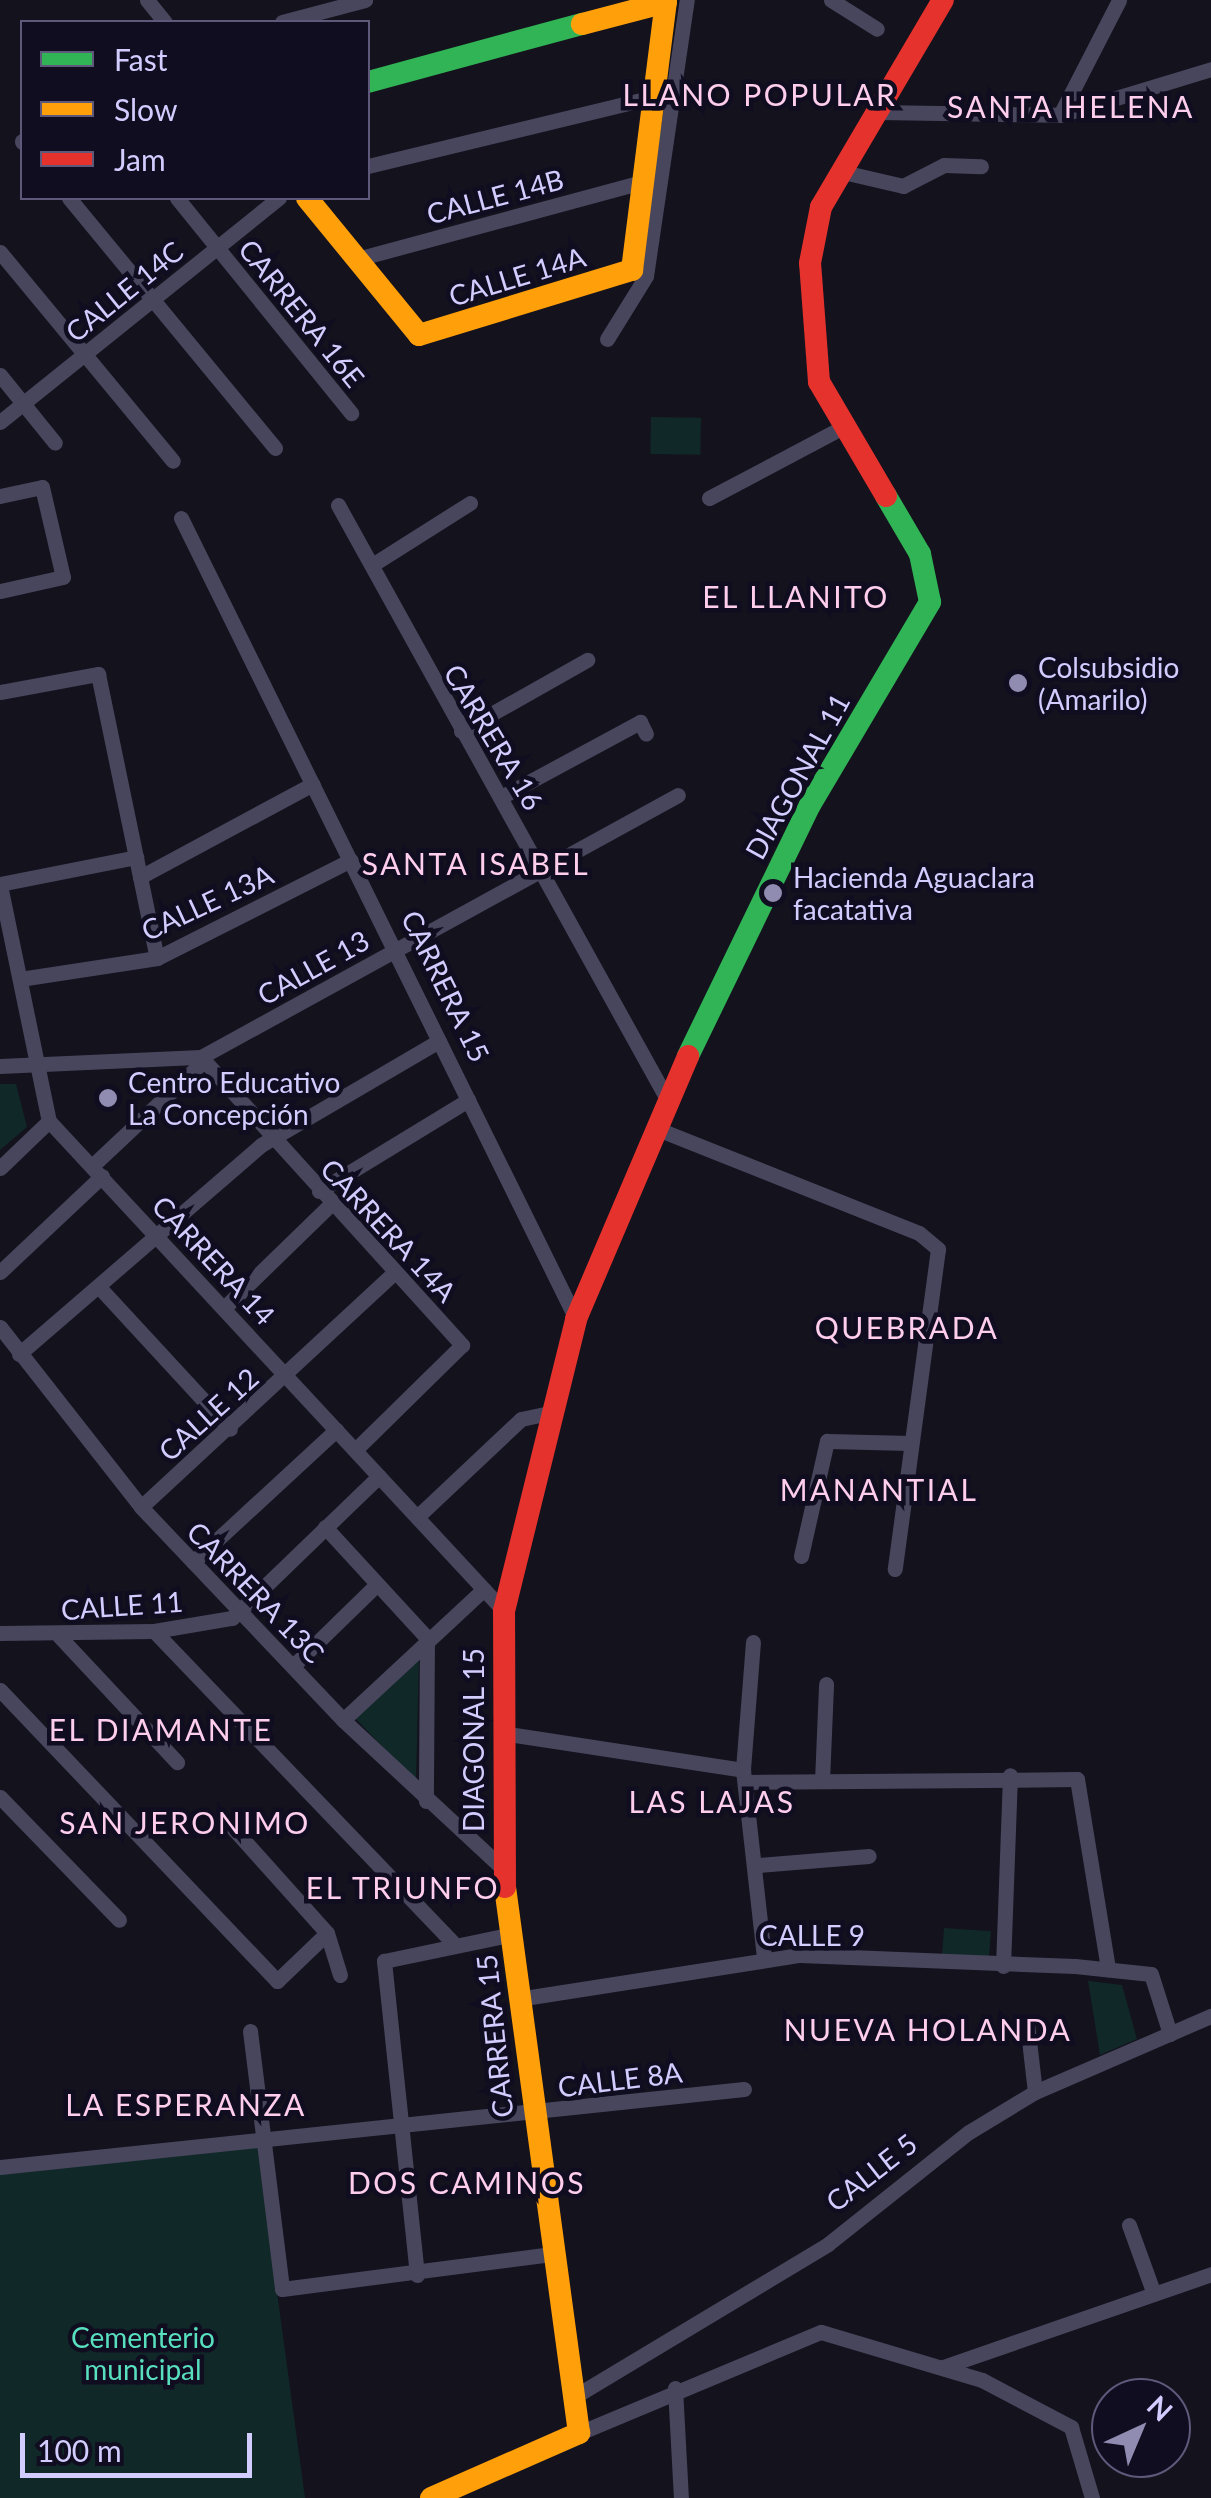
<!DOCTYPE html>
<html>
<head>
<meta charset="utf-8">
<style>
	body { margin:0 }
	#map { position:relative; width:1211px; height:2498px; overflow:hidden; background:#14121d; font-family:Lato,sans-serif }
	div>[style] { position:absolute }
	.green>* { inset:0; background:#112828; transform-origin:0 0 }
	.street>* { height:15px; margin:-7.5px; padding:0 7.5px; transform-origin:7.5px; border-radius:7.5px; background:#47465d }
	.fast>* { height:22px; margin:-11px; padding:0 11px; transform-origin:11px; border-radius:11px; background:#30b455 }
	.slow>* { height:22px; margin:-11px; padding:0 11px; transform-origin:11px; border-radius:11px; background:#ff9f0a }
	.jam>* { height:22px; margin:-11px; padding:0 11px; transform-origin:11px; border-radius:11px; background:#e5322d }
	.dots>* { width:28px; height:28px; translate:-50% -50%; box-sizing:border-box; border:5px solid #100d21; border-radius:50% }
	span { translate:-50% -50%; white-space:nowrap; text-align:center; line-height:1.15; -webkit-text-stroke:9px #100d21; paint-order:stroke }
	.street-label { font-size:28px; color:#d2ccff }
	.poi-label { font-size:28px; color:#d2ccff }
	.left { translate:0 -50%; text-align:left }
	.park-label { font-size:28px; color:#58dfbe }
	.neighbourhood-label { font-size:30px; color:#ffceed; letter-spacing:2.5px }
	.legend { position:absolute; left:20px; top:20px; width:350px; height:180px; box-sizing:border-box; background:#100d21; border:2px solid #5e597a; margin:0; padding:12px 18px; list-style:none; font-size:30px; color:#d2ccff }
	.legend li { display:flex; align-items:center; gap:20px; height:50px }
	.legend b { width:50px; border:2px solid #5e597a }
	.north { position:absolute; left:1091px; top:2378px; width:100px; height:100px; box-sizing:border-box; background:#100d21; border:2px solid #5e597a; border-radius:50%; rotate:44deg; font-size:28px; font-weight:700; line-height:40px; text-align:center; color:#d2ccff }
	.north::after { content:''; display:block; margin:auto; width:35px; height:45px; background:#908bb0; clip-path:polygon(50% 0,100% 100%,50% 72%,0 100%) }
	.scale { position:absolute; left:20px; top:2433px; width:232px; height:45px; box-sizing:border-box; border:5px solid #d2ccff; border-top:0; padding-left:12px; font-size:30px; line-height:35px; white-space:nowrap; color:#d2ccff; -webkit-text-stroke:8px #100d21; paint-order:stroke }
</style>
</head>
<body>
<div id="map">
	<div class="green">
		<div style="left:651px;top:417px;width:50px;height:37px;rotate:1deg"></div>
		<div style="clip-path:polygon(0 1084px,16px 1084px,27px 1127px,0 1150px)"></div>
		<div style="clip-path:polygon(419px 1658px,416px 1782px,355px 1718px)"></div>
		<div style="left:944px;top:1928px;width:47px;height:28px;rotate:4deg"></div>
		<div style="clip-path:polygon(1088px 1981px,1122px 1985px,1137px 2039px,1100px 2055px)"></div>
		<div style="clip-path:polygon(257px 2145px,305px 2498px,0 2498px,0 2168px)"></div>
	</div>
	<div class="street">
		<div style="left:147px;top:0;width:28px;rotate:51deg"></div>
		<div style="left:831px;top:0;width:54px;rotate:32.2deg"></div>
		<div style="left:282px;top:22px;width:86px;rotate:-14.8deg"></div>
		<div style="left:878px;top:112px;width:182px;rotate:0.9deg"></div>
		<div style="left:1060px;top:115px;width:158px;rotate:-16.9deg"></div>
		<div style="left:1060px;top:115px;width:129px;rotate:-62.8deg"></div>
		<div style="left:22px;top:141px;width:1px;rotate:90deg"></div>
		<div style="left:368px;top:166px;width:301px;rotate:-13.6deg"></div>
		<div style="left:843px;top:172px;width:62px;rotate:13.1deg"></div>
		<div style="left:903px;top:186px;width:46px;rotate:-27.1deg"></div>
		<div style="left:944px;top:165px;width:37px;rotate:2deg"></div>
		<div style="left:69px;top:198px;width:324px;rotate:50.5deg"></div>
		<div style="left:177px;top:198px;width:277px;rotate:51deg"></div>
		<div style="left:0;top:252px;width:271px;rotate:50.4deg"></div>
		<div style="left:357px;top:259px;width:300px;rotate:-15.1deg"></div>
		<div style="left:607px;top:339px;width:74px;rotate:-58.2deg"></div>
		<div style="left:646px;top:276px;width:279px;rotate:-81.6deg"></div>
		<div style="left:0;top:375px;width:87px;rotate:51deg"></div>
		<div style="left:0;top:422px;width:358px;rotate:-38.8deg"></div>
		<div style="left:0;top:496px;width:43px;rotate:-12.1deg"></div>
		<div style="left:42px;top:487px;width:92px;rotate:76.9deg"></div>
		<div style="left:63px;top:577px;width:65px;rotate:167.5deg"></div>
		<div style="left:709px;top:498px;width:152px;rotate:-27.9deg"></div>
		<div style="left:338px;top:505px;width:679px;rotate:61.02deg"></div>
		<div style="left:181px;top:518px;width:893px;rotate:63.75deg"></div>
		<div style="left:372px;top:565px;width:116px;rotate:-32.3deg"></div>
		<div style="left:0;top:692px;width:100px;rotate:-10.4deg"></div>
		<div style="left:98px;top:674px;width:290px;rotate:78.3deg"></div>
		<div style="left:461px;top:731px;width:145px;rotate:-29.4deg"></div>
		<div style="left:503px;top:796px;width:156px;rotate:-28.4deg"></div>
		<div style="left:640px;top:722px;width:13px;rotate:63deg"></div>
		<div style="left:140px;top:877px;width:196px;rotate:-28.3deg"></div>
		<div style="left:0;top:884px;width:139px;rotate:-11.2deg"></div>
		<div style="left:0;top:885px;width:241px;rotate:78.3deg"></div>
		<div style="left:49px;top:1121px;width:669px;rotate:47.12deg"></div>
		<div style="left:20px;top:979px;width:139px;rotate:-8.7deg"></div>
		<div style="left:157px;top:958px;width:217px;rotate:-26.8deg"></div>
		<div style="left:201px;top:1057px;width:389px;rotate:47.8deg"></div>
		<div style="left:462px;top:1345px;width:150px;rotate:135.5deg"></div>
		<div style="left:0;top:1066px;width:201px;rotate:-2.6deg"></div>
		<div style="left:201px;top:1057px;width:544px;rotate:-28.78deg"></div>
		<div style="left:655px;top:1128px;width:284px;rotate:21.7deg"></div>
		<div style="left:919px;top:1233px;width:25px;rotate:40deg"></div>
		<div style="left:938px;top:1249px;width:323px;rotate:97.7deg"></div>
		<div style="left:92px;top:1166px;width:154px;rotate:-43.2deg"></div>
		<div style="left:0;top:1168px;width:68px;rotate:-43.8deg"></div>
		<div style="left:319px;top:1191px;width:175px;rotate:-31.4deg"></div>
		<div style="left:0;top:1272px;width:140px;rotate:-43.3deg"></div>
		<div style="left:99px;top:1287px;width:193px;rotate:47.3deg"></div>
		<div style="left:224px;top:1308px;width:149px;rotate:-44.2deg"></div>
		<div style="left:0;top:1327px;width:229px;rotate:51.9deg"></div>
		<div style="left:141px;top:1507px;width:294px;rotate:46.5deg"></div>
		<div style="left:343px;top:1720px;width:217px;rotate:42.9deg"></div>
		<div style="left:19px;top:1354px;width:320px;rotate:-40.8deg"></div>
		<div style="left:261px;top:1145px;width:206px;rotate:-30.3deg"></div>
		<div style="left:141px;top:1507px;width:343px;rotate:-42.8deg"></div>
		<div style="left:417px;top:1517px;width:143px;rotate:-43.3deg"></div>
		<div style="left:521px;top:1419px;width:30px;rotate:-12deg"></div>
		<div style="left:325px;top:1527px;width:151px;rotate:47.4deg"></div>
		<div style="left:427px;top:1638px;width:163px;rotate:90.4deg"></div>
		<div style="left:801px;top:1556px;width:118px;rotate:-77.3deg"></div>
		<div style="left:827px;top:1441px;width:83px;rotate:1.4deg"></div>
		<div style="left:193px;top:1562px;width:195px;rotate:-42.7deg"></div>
		<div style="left:154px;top:1631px;width:432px;rotate:46.2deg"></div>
		<div style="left:0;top:1633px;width:154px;rotate:-0.7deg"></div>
		<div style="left:154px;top:1631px;width:79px;rotate:-9.5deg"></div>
		<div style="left:232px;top:1618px;width:204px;rotate:-44deg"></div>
		<div style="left:59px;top:1636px;width:173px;rotate:46.9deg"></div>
		<div style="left:753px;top:1642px;width:128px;rotate:94.5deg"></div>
		<div style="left:743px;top:1770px;width:189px;rotate:83.6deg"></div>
		<div style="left:293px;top:1666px;width:117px;rotate:-44.3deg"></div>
		<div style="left:0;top:1690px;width:402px;rotate:46.4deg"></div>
		<div style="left:277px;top:1981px;width:69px;rotate:-43.8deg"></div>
		<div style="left:327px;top:1933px;width:145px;rotate:-131.9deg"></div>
		<div style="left:343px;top:1720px;width:192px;rotate:-42.9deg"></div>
		<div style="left:502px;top:1733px;width:244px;rotate:8.7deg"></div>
		<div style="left:822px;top:1781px;width:97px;rotate:-87.6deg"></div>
		<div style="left:746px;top:1782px;width:331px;rotate:-0.5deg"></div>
		<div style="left:1077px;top:1779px;width:193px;rotate:80.7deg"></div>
		<div style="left:0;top:1797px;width:171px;rotate:45.9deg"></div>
		<div style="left:759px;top:1865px;width:110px;rotate:-4.7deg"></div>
		<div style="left:327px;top:1933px;width:44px;rotate:72.8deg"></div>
		<div style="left:1003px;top:1966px;width:191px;rotate:-87.9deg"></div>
		<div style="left:518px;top:1999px;width:285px;rotate:-8.9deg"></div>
		<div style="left:800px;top:1955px;width:275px;rotate:2.3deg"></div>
		<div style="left:1075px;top:1966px;width:76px;rotate:6deg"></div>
		<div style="left:1151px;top:1974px;width:63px;rotate:72.4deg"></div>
		<div style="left:1027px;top:2023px;width:69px;rotate:83.4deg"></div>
		<div style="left:250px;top:2031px;width:260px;rotate:82.9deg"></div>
		<div style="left:282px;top:2289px;width:272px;rotate:-7.4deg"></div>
		<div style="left:0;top:2167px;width:748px;rotate:-5.98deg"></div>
		<div style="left:1129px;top:2225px;width:73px;rotate:70.1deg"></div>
		<div style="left:417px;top:2275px;width:316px;rotate:-96deg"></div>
		<div style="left:384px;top:1961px;width:132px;rotate:-11.8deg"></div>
		<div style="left:943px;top:2367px;width:284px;rotate:-19.1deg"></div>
		<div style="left:675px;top:2388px;width:110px;rotate:86.9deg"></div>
		<div style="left:577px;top:2395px;width:293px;rotate:-31deg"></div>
		<div style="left:828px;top:2244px;width:180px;rotate:-38.5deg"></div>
		<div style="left:969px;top:2132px;width:77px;rotate:-31.2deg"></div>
		<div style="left:1035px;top:2092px;width:192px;rotate:-23.4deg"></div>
		<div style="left:579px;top:2433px;width:262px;rotate:-22.7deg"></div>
		<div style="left:821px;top:2332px;width:168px;rotate:16.6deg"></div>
		<div style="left:982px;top:2380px;width:101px;rotate:27.8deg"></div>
		<div style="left:1071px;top:2427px;width:74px;rotate:73.5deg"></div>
	</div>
	<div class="fast">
		<div style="left:368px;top:82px;width:222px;rotate:-15.2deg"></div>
		<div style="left:688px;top:1056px;width:279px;rotate:-64.1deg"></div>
		<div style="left:810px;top:805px;width:236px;rotate:-59.4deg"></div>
		<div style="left:930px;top:602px;width:49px;rotate:-101.8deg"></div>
		<div style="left:920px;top:554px;width:67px;rotate:-120.4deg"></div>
	</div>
	<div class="slow">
		<div style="left:307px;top:198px;width:177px;rotate:50.7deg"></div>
		<div style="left:419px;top:335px;width:223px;rotate:-17deg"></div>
		<div style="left:632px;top:270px;width:270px;rotate:-82.8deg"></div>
		<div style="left:666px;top:2px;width:87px;rotate:165.3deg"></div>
		<div style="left:431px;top:2498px;width:162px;rotate:-23.7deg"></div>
		<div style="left:579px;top:2433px;width:551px;rotate:-97.72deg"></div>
	</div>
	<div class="jam">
		<div style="left:886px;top:496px;width:132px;rotate:-120.4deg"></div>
		<div style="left:819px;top:382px;width:119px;rotate:-94.3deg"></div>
		<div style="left:810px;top:263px;width:57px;rotate:-78.9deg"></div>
		<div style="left:821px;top:207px;width:240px;rotate:-59.5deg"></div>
		<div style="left:505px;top:1887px;width:276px;rotate:-90.2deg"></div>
		<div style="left:504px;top:1611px;width:301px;rotate:-76.1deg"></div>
		<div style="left:576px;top:1319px;width:286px;rotate:-66.9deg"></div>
	</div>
	<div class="dots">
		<div style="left:1018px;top:683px;background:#908bb0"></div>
		<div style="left:773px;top:893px;background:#908bb0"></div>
		<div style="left:108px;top:1098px;background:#908bb0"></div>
	</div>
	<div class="street-label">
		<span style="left:495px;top:196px;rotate:-15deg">CALLE 14B</span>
		<span style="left:517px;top:276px;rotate:-17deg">CALLE 14A</span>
		<span style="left:124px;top:291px;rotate:-39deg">CALLE 14C</span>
		<span style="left:302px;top:313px;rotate:51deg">CARRERA 16E</span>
		<span style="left:494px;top:737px;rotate:59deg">CARRERA 16</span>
		<span style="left:797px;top:776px;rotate:-61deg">DIAGONAL 11</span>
		<span style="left:207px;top:902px;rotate:-25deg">CALLE 13A</span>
		<span style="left:313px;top:967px;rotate:-29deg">CALLE 13</span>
		<span style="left:446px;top:986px;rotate:64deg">CARRERA 15</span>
		<span style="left:389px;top:1230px;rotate:47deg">CARRERA 14A</span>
		<span style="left:214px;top:1260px;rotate:47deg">CARRERA 14</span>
		<span style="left:208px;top:1414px;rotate:-42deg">CALLE 12</span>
		<span style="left:256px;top:1592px;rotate:46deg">CARRERA 13C</span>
		<span style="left:122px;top:1605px;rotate:-4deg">CALLE 11</span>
		<span style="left:473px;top:1740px;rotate:-90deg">DIAGONAL 15</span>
		<span style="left:812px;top:1935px">CALLE 9</span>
		<span style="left:494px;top:2036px;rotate:-96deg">CARRERA 15</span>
		<span style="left:620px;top:2079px;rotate:-7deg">CALLE 8A</span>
		<span style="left:871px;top:2172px;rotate:-38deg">CALLE 5</span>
	</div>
	<div class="poi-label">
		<span class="left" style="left:1038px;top:683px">Colsubsidio<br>(Amarilo)</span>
		<span class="left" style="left:793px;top:893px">Hacienda Aguaclara<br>facatativa</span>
		<span class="left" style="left:128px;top:1098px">Centro Educativo<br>La Concepción</span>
	</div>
	<div class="park-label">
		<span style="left:143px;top:2353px">Cementerio<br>municipal</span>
	</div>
	<div class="neighbourhood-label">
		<span style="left:760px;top:94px">LLANO POPULAR</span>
		<span style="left:1071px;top:106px">SANTA HELENA</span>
		<span style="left:796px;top:596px">EL LLANITO</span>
		<span style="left:476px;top:863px">SANTA ISABEL</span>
		<span style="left:907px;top:1327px">QUEBRADA</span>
		<span style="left:879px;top:1489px">MANANTIAL</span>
		<span style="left:161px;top:1729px">EL DIAMANTE</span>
		<span style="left:712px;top:1801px">LAS LAJAS</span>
		<span style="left:185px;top:1822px">SAN JERONIMO</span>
		<span style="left:403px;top:1887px">EL TRIUNFO</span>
		<span style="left:928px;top:2029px">NUEVA HOLANDA</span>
		<span style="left:186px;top:2104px">LA ESPERANZA</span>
		<span style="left:467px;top:2182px">DOS CAMINOS</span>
	</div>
	<ul class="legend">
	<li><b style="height:12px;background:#30b455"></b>Fast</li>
	<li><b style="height:12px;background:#ff9f0a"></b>Slow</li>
	<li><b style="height:12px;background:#e5322d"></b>Jam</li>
	</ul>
	<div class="north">N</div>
	<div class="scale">100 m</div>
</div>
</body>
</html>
